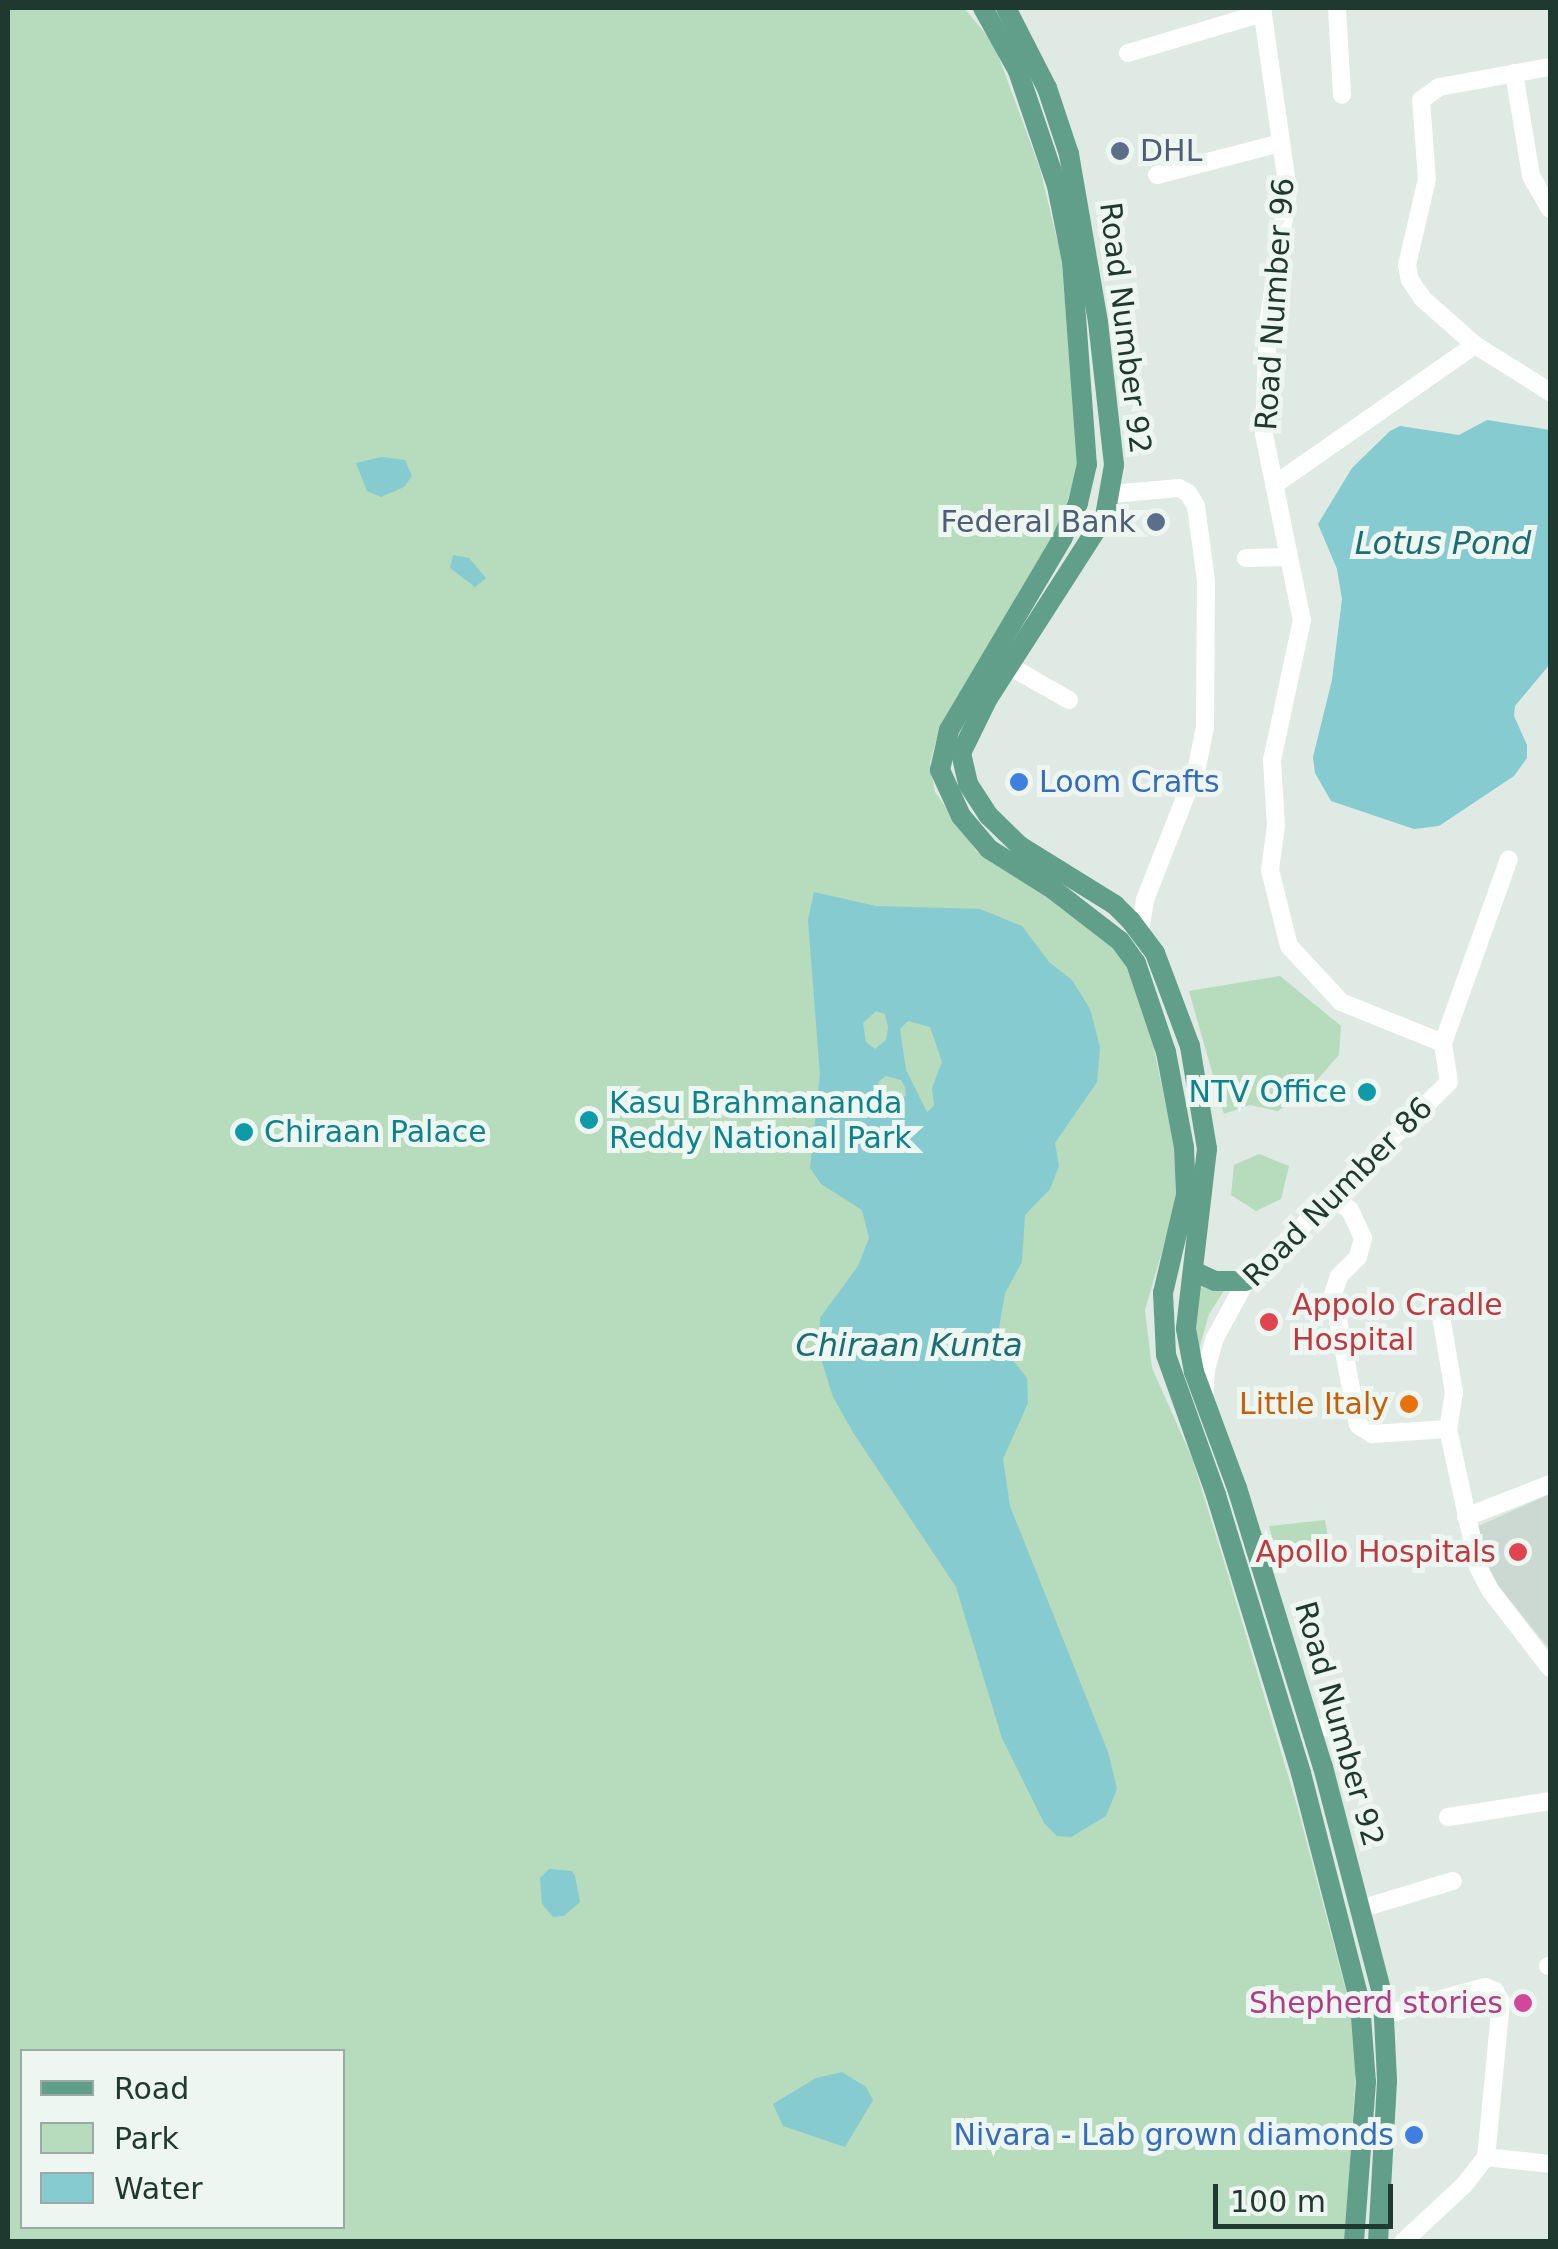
<!DOCTYPE html>
<html>
<head>
<meta charset="utf-8">
<style>
	body { margin:0 }
	#map { position:relative; width:1558px; height:2249px; overflow:hidden; background:#deeae3; font-family:"DejaVu Sans",sans-serif }
	div>[style] { position:absolute }
	.built>* { inset:0; background:#ccd9d2 }
	.green>* { inset:0; background:#b6dbbd }
	.water>* { inset:0; background:#85cbcf }
	.minor>* { height:18px; margin:-9px; padding:0 9px; transform-origin:9px; border-radius:9px; background:#fff }
	.major>* { height:20px; margin:-10px; padding:0 10px; transform-origin:10px; border-radius:10px; background:#629f8a }
	.dots>* { width:28px; height:28px; translate:-50% -50%; box-sizing:border-box; border:5px solid #eef6f1; border-radius:50% }
	span { translate:-50% -50%; white-space:nowrap; text-align:center; line-height:1.15; -webkit-text-stroke:10px #eef6f1; paint-order:stroke }
	.service-label { font-size:30px; color:#4e5e75 }
	.left { translate:0 -50%; text-align:left }
	.right { translate:-100% -50%; text-align:right }
	.street-label { font-size:30px; color:#1f3930 }
	.shop-label { font-size:30px; color:#366cbe }
	.culture-label { font-size:30px; color:#0d838f }
	.health-label { font-size:30px; color:#be3a42 }
	.food-label { font-size:30px; color:#c56008 }
	.hotel-label { font-size:30px; color:#b23c85 }
	.water-label { font-size:32px; color:#1b6d74; font-style:italic }
	.frame { position:absolute; inset:0; border:10px solid #1f3930; pointer-events:none }
	.legend { position:absolute; left:20px; top:2049px; width:325px; height:180px; box-sizing:border-box; background:#eef6f1; border:2px solid #9baaa4; margin:0; padding:12px 18px; list-style:none; font-size:30px; color:#1f3930 }
	.legend li { display:flex; align-items:center; gap:20px; height:50px }
	.legend b { width:50px; border:2px solid #9baaa4 }
	.scale { position:absolute; left:1213px; top:2184px; width:180px; height:45px; box-sizing:border-box; border:5px solid #1f3930; border-top:0; padding-left:12px; font-size:30px; line-height:35px; white-space:nowrap; color:#1f3930; -webkit-text-stroke:8px #eef6f1; paint-order:stroke }
</style>
</head>
<body>
<div id="map">
	<div class="built">
		<div style="clip-path:polygon(1550px 1494px,1550px 1650px,1492px 1578px,1478px 1526px)"></div>
	</div>
	<div class="green">
		<div style="clip-path:polygon(evenodd,8px 8px,964px 8px,994px 44px,1040px 169px,1061px 256px,1079px 464px,1059px 527px,936px 740px,930px 763px,935px 792px,977px 852px,1096px 929px,1119px 954px,1134px 982px,1152px 1039px,1174px 1146px,1176px 1203px,1145px 1310px,1152px 1368px,1192px 1458px,1225px 1565px,1296px 1802px,1358px 2036px,1345px 2241px,8px 2242px,8px 8px,22px 2052px,342px 2052px,342px 2226px,22px 2226px,22px 2052px)"></div>
		<div style="clip-path:polygon(1280px 976px,1341px 1026px,1339px 1055px,1309px 1089px,1278px 1111px,1250px 1105px,1224px 1114px,1189px 991px)"></div>
		<div style="clip-path:polygon(1259px 1154px,1289px 1166px,1281px 1199px,1256px 1211px,1231px 1195px,1234px 1165px)"></div>
		<div style="clip-path:polygon(1200px 1283px,1225px 1289px,1209px 1314px,1197px 1356px,1194px 1334px)"></div>
		<div style="clip-path:polygon(1325px 1520px,1332px 1559px,1280px 1566px,1269px 1526px)"></div>
	</div>
	<div class="water">
		<div style="clip-path:polygon(1487px 420px,1550px 430px,1550px 664px,1515px 706px,1514px 716px,1527px 745px,1527px 758px,1514px 776px,1439px 826px,1414px 829px,1331px 801px,1315px 773px,1313px 757px,1332px 680px,1342px 599px,1337px 569px,1318px 524px,1352px 468px,1390px 431px,1400px 426px,1459px 435px)"></div>
		<div style="clip-path:polygon(382px 457px,405px 460px,412px 476px,404px 487px,381px 497px,367px 491px,356px 463px)"></div>
		<div style="clip-path:polygon(453px 555px,469px 558px,486px 578px,475px 587px,450px 568px)"></div>
		<div style="clip-path:polygon(evenodd,814px 892px,876px 906px,980px 909px,1022px 926px,1049px 962px,1072px 980px,1090px 1009px,1100px 1047px,1097px 1082px,1055px 1143px,1059px 1166px,1050px 1189px,1025px 1215px,1022px 1262px,1005px 1293px,997px 1340px,1027px 1378px,1028px 1403px,1003px 1459px,1010px 1506px,1108px 1752px,1117px 1789px,1106px 1816px,1071px 1837px,1057px 1836px,1044px 1823px,1002px 1738px,956px 1587px,854px 1434px,833px 1397px,819px 1352px,820px 1318px,858px 1266px,869px 1238px,862px 1210px,821px 1184px,810px 1168px,820px 1075px,808px 920px,814px 892px,876px 1011px,885px 1014px,888px 1027px,886px 1040px,875px 1049px,866px 1042px,863px 1023px,876px 1011px,814px 892px,908px 1021px,930px 1027px,942px 1062px,932px 1088px,934px 1106px,927px 1112px,906px 1070px,900px 1029px,908px 1021px,814px 892px,886px 1076px,901px 1080px,905px 1087px,906px 1095px,895px 1107px,880px 1103px,875px 1096px,879px 1081px,886px 1076px)"></div>
		<div style="clip-path:polygon(549px 1869px,572px 1871px,575px 1876px,580px 1902px,564px 1916px,553px 1917px,542px 1904px,540px 1878px)"></div>
		<div style="clip-path:polygon(842px 2072px,866px 2087px,873px 2100px,845px 2147px,783px 2126px,773px 2104px,816px 2078px)"></div>
	</div>
	<div class="minor">
		<div style="left:1262px;top:8px;width:184px;rotate:81.9deg"></div>
		<div style="left:1288px;top:190px;width:135px;rotate:98.5deg"></div>
		<div style="left:1268px;top:324px;width:110px;rotate:92.1deg"></div>
		<div style="left:1264px;top:434px;width:190px;rotate:78.5deg"></div>
		<div style="left:1302px;top:620px;width:143px;rotate:102.1deg"></div>
		<div style="left:1272px;top:760px;width:65px;rotate:86.5deg"></div>
		<div style="left:1276px;top:825px;width:45px;rotate:97.6deg"></div>
		<div style="left:1270px;top:870px;width:78px;rotate:76deg"></div>
		<div style="left:1289px;top:946px;width:76px;rotate:47.1deg"></div>
		<div style="left:1341px;top:1002px;width:110px;rotate:21.9deg"></div>
		<div style="left:1337px;top:8px;width:87px;rotate:86.7deg"></div>
		<div style="left:1128px;top:53px;width:140px;rotate:-16.6deg"></div>
		<div style="left:1550px;top:67px;width:113px;rotate:169.8deg"></div>
		<div style="left:1439px;top:87px;width:22px;rotate:144deg"></div>
		<div style="left:1421px;top:100px;width:79px;rotate:85.7deg"></div>
		<div style="left:1427px;top:179px;width:88px;rotate:103.1deg"></div>
		<div style="left:1407px;top:265px;width:15px;rotate:79deg"></div>
		<div style="left:1410px;top:280px;width:23px;rotate:56deg"></div>
		<div style="left:1423px;top:299px;width:69px;rotate:41.5deg"></div>
		<div style="left:1475px;top:345px;width:89px;rotate:32.1deg"></div>
		<div style="left:1514px;top:73px;width:104px;rotate:80.6deg"></div>
		<div style="left:1531px;top:176px;width:38px;rotate:60deg"></div>
		<div style="left:1157px;top:175px;width:128px;rotate:-14.5deg"></div>
		<div style="left:1274px;top:485px;width:245px;rotate:-34.9deg"></div>
		<div style="left:1112px;top:494px;width:67px;rotate:-5.1deg"></div>
		<div style="left:1179px;top:488px;width:10px;rotate:29deg"></div>
		<div style="left:1188px;top:493px;width:15px;rotate:58deg"></div>
		<div style="left:1196px;top:506px;width:76px;rotate:82.4deg"></div>
		<div style="left:1206px;top:581px;width:146px;rotate:90.4deg"></div>
		<div style="left:1205px;top:727px;width:41px;rotate:101.3deg"></div>
		<div style="left:1197px;top:767px;width:143px;rotate:111.4deg"></div>
		<div style="left:1145px;top:900px;width:33px;rotate:99deg"></div>
		<div style="left:1246px;top:558px;width:43px;rotate:-1.3deg"></div>
		<div style="left:1009px;top:666px;width:69px;rotate:29.5deg"></div>
		<div style="left:1334px;top:1198px;width:20px;rotate:37deg"></div>
		<div style="left:1350px;top:1210px;width:31px;rotate:65deg"></div>
		<div style="left:1363px;top:1238px;width:20px;rotate:105deg"></div>
		<div style="left:1358px;top:1257px;width:27px;rotate:135deg"></div>
		<div style="left:1339px;top:1276px;width:19px;rotate:108deg"></div>
		<div style="left:1333px;top:1294px;width:133px;rotate:79.2deg"></div>
		<div style="left:1358px;top:1425px;width:17px;rotate:33deg"></div>
		<div style="left:1372px;top:1434px;width:76px;rotate:-3.8deg"></div>
		<div style="left:1448px;top:1429px;width:141px;rotate:77.7deg"></div>
		<div style="left:1478px;top:1567px;width:26px;rotate:62deg"></div>
		<div style="left:1490px;top:1590px;width:98px;rotate:52.4deg"></div>
		<div style="left:1442px;top:1322px;width:71px;rotate:80.3deg"></div>
		<div style="left:1454px;top:1392px;width:37px;rotate:99deg"></div>
		<div style="left:1204px;top:1398px;width:29px;rotate:-86deg"></div>
		<div style="left:1206px;top:1369px;width:32px;rotate:-74deg"></div>
		<div style="left:1215px;top:1338px;width:65px;rotate:-61.5deg"></div>
		<div style="left:1246px;top:1281px;width:284px;rotate:-44.4deg"></div>
		<div style="left:1449px;top:1082px;width:39px;rotate:-99deg"></div>
		<div style="left:1443px;top:1043px;width:195px;rotate:-70.3deg"></div>
		<div style="left:1466px;top:1517px;width:90px;rotate:-21.4deg"></div>
		<div style="left:1312px;top:1731px;width:28px;rotate:-18deg"></div>
		<div style="left:1448px;top:1817px;width:103px;rotate:-8.9deg"></div>
		<div style="left:1360px;top:1909px;width:97px;rotate:-16.8deg"></div>
		<div style="left:1548px;top:1966px;width:2px"></div>
		<div style="left:1384px;top:2015px;width:105px;rotate:-15.5deg"></div>
		<div style="left:1485px;top:1987px;width:11px;rotate:22deg"></div>
		<div style="left:1495px;top:1991px;width:13px;rotate:61deg"></div>
		<div style="left:1501px;top:2002px;width:156px;rotate:95.5deg"></div>
		<div style="left:1486px;top:2157px;width:37px;rotate:128deg"></div>
		<div style="left:1463px;top:2186px;width:82px;rotate:137deg"></div>
		<div style="left:1486px;top:2157px;width:64px;rotate:6.2deg"></div>
	</div>
	<div class="major">
		<div style="left:983px;top:8px;width:72px;rotate:60.9deg"></div>
		<div style="left:1018px;top:71px;width:121px;rotate:71.3deg"></div>
		<div style="left:1057px;top:186px;width:77px;rotate:78.8deg"></div>
		<div style="left:1072px;top:262px;width:203px;rotate:85.8deg"></div>
		<div style="left:1087px;top:464px;width:40px;rotate:103deg"></div>
		<div style="left:1078px;top:503px;width:39px;rotate:114deg"></div>
		<div style="left:1062px;top:539px;width:222px;rotate:120.6deg"></div>
		<div style="left:949px;top:730px;width:41px;rotate:102.7deg"></div>
		<div style="left:940px;top:770px;width:51px;rotate:65.5deg"></div>
		<div style="left:961px;top:816px;width:43px;rotate:49.7deg"></div>
		<div style="left:989px;top:849px;width:77px;rotate:32.2deg"></div>
		<div style="left:1054px;top:890px;width:83px;rotate:37.7deg"></div>
		<div style="left:1120px;top:941px;width:27px;rotate:54deg"></div>
		<div style="left:1136px;top:963px;width:94px;rotate:71.4deg"></div>
		<div style="left:1166px;top:1052px;width:97px;rotate:79.3deg"></div>
		<div style="left:1184px;top:1147px;width:48px;rotate:87.6deg"></div>
		<div style="left:1186px;top:1195px;width:101px;rotate:103.2deg"></div>
		<div style="left:1163px;top:1293px;width:62px;rotate:87.2deg"></div>
		<div style="left:1166px;top:1355px;width:149px;rotate:70.3deg"></div>
		<div style="left:1216px;top:1495px;width:291px;rotate:73deg"></div>
		<div style="left:1301px;top:1773px;width:237px;rotate:75.6deg"></div>
		<div style="left:1360px;top:2003px;width:79px;rotate:85.7deg"></div>
		<div style="left:1366px;top:2082px;width:160px;rotate:94.3deg"></div>
		<div style="left:1006px;top:8px;width:90px;rotate:62.9deg"></div>
		<div style="left:1047px;top:88px;width:70px;rotate:71.6deg"></div>
		<div style="left:1069px;top:154px;width:170px;rotate:80.2deg"></div>
		<div style="left:1098px;top:322px;width:144px;rotate:83.6deg"></div>
		<div style="left:1114px;top:465px;width:52px;rotate:100deg"></div>
		<div style="left:1105px;top:516px;width:216px;rotate:122.7deg"></div>
		<div style="left:988px;top:698px;width:61px;rotate:116.1deg"></div>
		<div style="left:961px;top:753px;width:32px;rotate:77deg"></div>
		<div style="left:968px;top:784px;width:37px;rotate:57deg"></div>
		<div style="left:988px;top:815px;width:45px;rotate:44.1deg"></div>
		<div style="left:1020px;top:846px;width:112px;rotate:31.8deg"></div>
		<div style="left:1115px;top:905px;width:23px;rotate:45deg"></div>
		<div style="left:1131px;top:921px;width:40px;rotate:53deg"></div>
		<div style="left:1155px;top:953px;width:99px;rotate:69.4deg"></div>
		<div style="left:1190px;top:1046px;width:104px;rotate:80.6deg"></div>
		<div style="left:1207px;top:1149px;width:181px;rotate:96.7deg"></div>
		<div style="left:1186px;top:1329px;width:44px;rotate:79.5deg"></div>
		<div style="left:1194px;top:1372px;width:124px;rotate:69.7deg"></div>
		<div style="left:1237px;top:1488px;width:292px;rotate:72.9deg"></div>
		<div style="left:1323px;top:1767px;width:239px;rotate:75.4deg"></div>
		<div style="left:1383px;top:1998px;width:83px;rotate:87.2deg"></div>
		<div style="left:1387px;top:2081px;width:161px;rotate:93.2deg"></div>
		<div style="left:1193px;top:1271px;width:24px;rotate:24deg"></div>
		<div style="left:1215px;top:1281px;width:31px"></div>
	</div>
	<div class="dots">
		<div style="left:1120px;top:151px;background:#5c6f8a"></div>
		<div style="left:1156px;top:522px;background:#5c6f8a"></div>
		<div style="left:1019px;top:782px;background:#3f7fe0"></div>
		<div style="left:1367px;top:1092px;background:#0f9aa8"></div>
		<div style="left:589px;top:1120px;background:#0f9aa8"></div>
		<div style="left:244px;top:1132px;background:#0f9aa8"></div>
		<div style="left:1269px;top:1322px;background:#e0444e"></div>
		<div style="left:1409px;top:1404px;background:#e8710a"></div>
		<div style="left:1518px;top:1552px;background:#e0444e"></div>
		<div style="left:1523px;top:2003px;background:#d1479c"></div>
		<div style="left:1414px;top:2135px;background:#3f7fe0"></div>
	</div>
	<div class="service-label">
		<span class="left" style="left:1140px;top:151px">DHL</span>
		<span class="right" style="left:1136px;top:522px">Federal Bank</span>
	</div>
	<div class="street-label">
		<span style="left:1275px;top:304px;rotate:-86deg">Road Number 96</span>
		<span style="left:1125px;top:328px;rotate:83deg">Road Number 92</span>
		<span style="left:1338px;top:1192px;rotate:-45deg">Road Number 86</span>
		<span style="left:1339px;top:1724px;rotate:74deg">Road Number 92</span>
	</div>
	<div class="shop-label">
		<span class="left" style="left:1039px;top:782px">Loom Crafts</span>
		<span class="right" style="left:1394px;top:2135px">Nivara - Lab grown diamonds</span>
	</div>
	<div class="culture-label">
		<span class="right" style="left:1347px;top:1092px">NTV Office</span>
		<span class="left" style="left:609px;top:1120px">Kasu Brahmananda<br>Reddy National Park</span>
		<span class="left" style="left:264px;top:1132px">Chiraan Palace</span>
	</div>
	<div class="health-label">
		<span class="left" style="left:1292px;top:1322px">Appolo Cradle<br>Hospital</span>
		<span class="right" style="left:1496px;top:1552px">Apollo Hospitals</span>
	</div>
	<div class="food-label">
		<span class="right" style="left:1389px;top:1404px">Little Italy</span>
	</div>
	<div class="hotel-label">
		<span class="right" style="left:1503px;top:2003px">Shepherd stories</span>
	</div>
	<div class="water-label">
		<span style="left:1443px;top:543px">Lotus Pond</span>
		<span style="left:909px;top:1345px">Chiraan Kunta</span>
	</div>
	<div class="frame"></div>
	<ul class="legend">
	<li><b style="height:12px;background:#629f8a"></b>Road</li>
	<li><b style="height:28px;background:#b6dbbd"></b>Park</li>
	<li><b style="height:28px;background:#85cbcf"></b>Water</li>
	</ul>
	<div class="scale">100 m</div>
</div>
</body>
</html>
